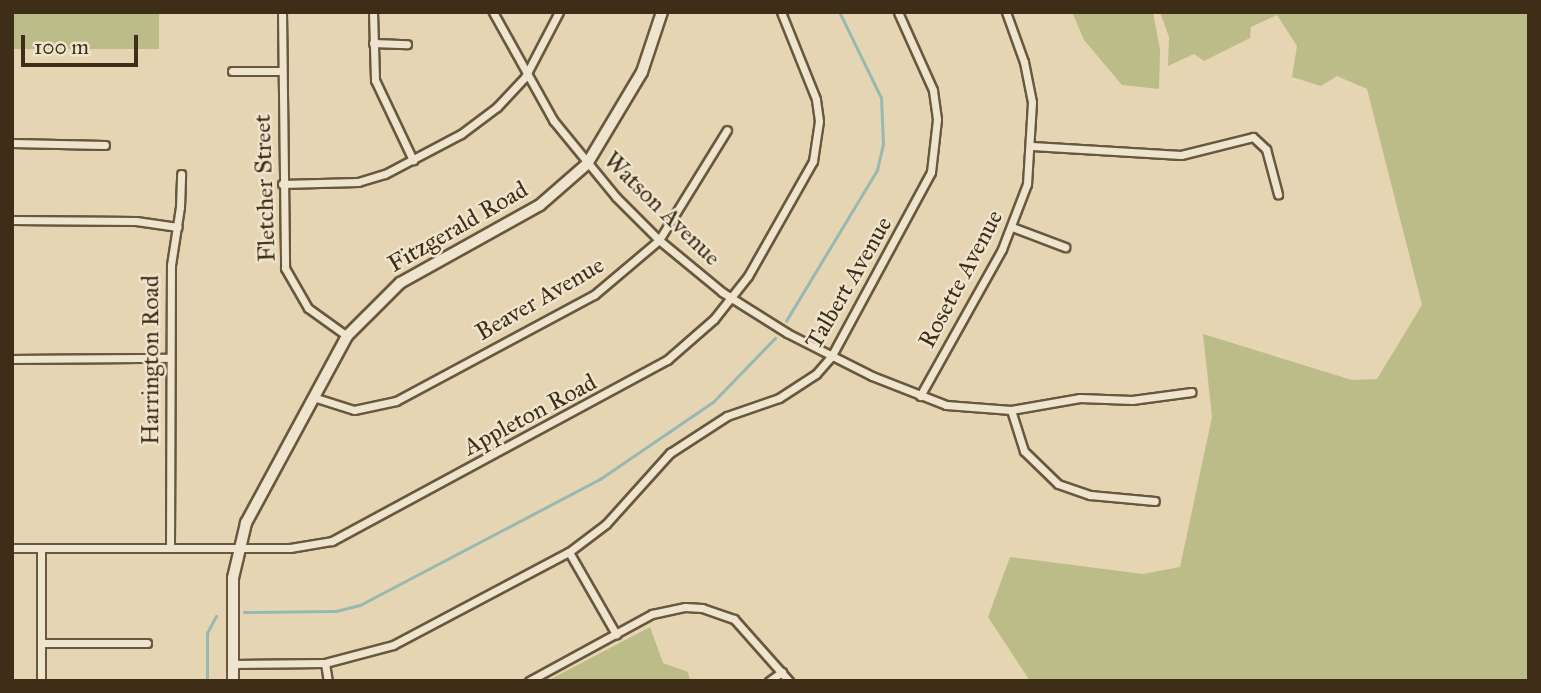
<!DOCTYPE html>
<html>
<head>
<meta charset="utf-8">
<style>
	body { margin:0 }
	#map { position:relative; width:1541px; height:693px; overflow:hidden; background:#e6d5b2; font-family:"IM FELL Great Primer",serif }
	div>[style] { position:absolute }
	.green>* { inset:0; background:#bbbc88; transform-origin:0 0 }
	.stream>* { height:2.5px; margin:-1.25px; padding:0 1.25px; transform-origin:1.25px; border-radius:1.25px; background:#97b8b3 }
	.roads { filter:drop-shadow(2px 0 #69583e) drop-shadow(-2px 0 #69583e) drop-shadow(0 2px #69583e) drop-shadow(0 -2px #69583e) }
	.street>* { height:7px; margin:-3.5px; padding:0 3.5px; transform-origin:3.5px; border-radius:3.5px; background:#efe4cd }
	.secondary>* { height:10px; margin:-5px; padding:0 5px; transform-origin:5px; border-radius:5px; background:#efe4cd }
	span { translate:-50% -50%; white-space:nowrap; text-align:center; line-height:1.15; -webkit-text-stroke:5px #efe4cd; paint-order:stroke }
	.street-label { font-size:24px; color:#3f2e17 }
	.frame { position:absolute; inset:0; border:14px solid #3f2e17; pointer-events:none }
	.scale { position:absolute; left:21px; top:35px; width:117px; height:32px; box-sizing:border-box; border:4px solid #3f2e17; border-top:0; padding-left:9px; font-size:21px; line-height:24px; white-space:nowrap; color:#3f2e17; -webkit-text-stroke:5px #efe4cd; paint-order:stroke }
</style>
</head>
<body>
<div id="map">
	<div class="green">
		<div style="left:12px;top:12px;width:147px;height:37px"></div>
		<div style="clip-path:polygon(1072px 12px,1153px 12px,1160px 50px,1159px 89px,1122px 85px,1084px 40px)"></div>
		<div style="clip-path:polygon(1160px 12px,1529px 12px,1529px 681px,1030px 681px,988px 617px,1010px 557px,1143px 574px,1180px 567px,1212px 417px,1203px 334px,1352px 380px,1377px 379px,1422px 305px,1367px 89px,1337px 76px,1321px 86px,1292px 77px,1297px 46px,1277px 15px,1251px 27px,1250px 38px,1204px 61px,1194px 54px,1168px 66px,1169px 37px)"></div>
		<div style="clip-path:polygon(650px 627px,663px 663px,688px 672px,690px 681px,547px 681px)"></div>
	</div>
	<div class="stream">
		<div style="left:786px;top:321px;width:176px;rotate:-58.9deg"></div>
		<div style="left:877px;top:170px;width:26px;rotate:-77deg"></div>
		<div style="left:883px;top:145px;width:47px;rotate:-92.4deg"></div>
		<div style="left:881px;top:98px;width:96px;rotate:-116deg"></div>
		<div style="left:244px;top:612px;width:92px;rotate:-0.6deg"></div>
		<div style="left:336px;top:611px;width:25px;rotate:-14deg"></div>
		<div style="left:360px;top:605px;width:271px;rotate:-27.7deg"></div>
		<div style="left:600px;top:479px;width:137px;rotate:-34.3deg"></div>
		<div style="left:713px;top:402px;width:89px;rotate:-45.9deg"></div>
		<div style="left:207px;top:681px;width:48px;rotate:-90deg"></div>
		<div style="left:207px;top:633px;width:19px;rotate:-62deg"></div>
	</div>
	<div class="roads">
		<div class="street">
			<div style="left:282px;top:12px;width:256px;rotate:89.3deg"></div>
			<div style="left:285px;top:268px;width:46px;rotate:60.1deg"></div>
			<div style="left:308px;top:308px;width:48px;rotate:35.7deg"></div>
			<div style="left:373px;top:12px;width:68px;rotate:88.3deg"></div>
			<div style="left:375px;top:80px;width:89px;rotate:64.6deg"></div>
			<div style="left:493px;top:12px;width:124px;rotate:60.9deg"></div>
			<div style="left:553px;top:120px;width:99px;rotate:50.7deg"></div>
			<div style="left:616px;top:197px;width:61px;rotate:45deg"></div>
			<div style="left:659px;top:240px;width:82px;rotate:39.5deg"></div>
			<div style="left:722px;top:292px;width:77px;rotate:32.2deg"></div>
			<div style="left:787px;top:333px;width:95px;rotate:26.8deg"></div>
			<div style="left:872px;top:376px;width:79px;rotate:21.4deg"></div>
			<div style="left:946px;top:405px;width:65px;rotate:4.4deg"></div>
			<div style="left:1011px;top:410px;width:70px;rotate:-9.9deg"></div>
			<div style="left:1080px;top:398px;width:52px;rotate:2.2deg"></div>
			<div style="left:1132px;top:400px;width:60px;rotate:-7.7deg"></div>
			<div style="left:373px;top:43px;width:34px;rotate:2deg"></div>
			<div style="left:232px;top:71px;width:50px"></div>
			<div style="left:12px;top:143px;width:93px;rotate:1.2deg"></div>
			<div style="left:1032px;top:146px;width:149px;rotate:3.5deg"></div>
			<div style="left:1181px;top:155px;width:74px;rotate:-14deg"></div>
			<div style="left:1253px;top:137px;width:18px;rotate:43deg"></div>
			<div style="left:1266px;top:149px;width:47px;rotate:75.1deg"></div>
			<div style="left:282px;top:184px;width:76px;rotate:-1.5deg"></div>
			<div style="left:358px;top:182px;width:28px;rotate:-17deg"></div>
			<div style="left:385px;top:174px;width:86px;rotate:-27.8deg"></div>
			<div style="left:461px;top:134px;width:45px;rotate:-36.9deg"></div>
			<div style="left:497px;top:107px;width:41px;rotate:-47deg"></div>
			<div style="left:525px;top:77px;width:73px;rotate:-62.4deg"></div>
			<div style="left:12px;top:220px;width:124px;rotate:0.5deg"></div>
			<div style="left:136px;top:221px;width:42px;rotate:8.1deg"></div>
			<div style="left:1012px;top:227px;width:57px;rotate:20.7deg"></div>
			<div style="left:12px;top:359px;width:158px;rotate:-0.4deg"></div>
			<div style="left:920px;top:396px;width:168px;rotate:-60.8deg"></div>
			<div style="left:1002px;top:249px;width:70px;rotate:-69deg"></div>
			<div style="left:1027px;top:184px;width:82px;rotate:-86.5deg"></div>
			<div style="left:1032px;top:102px;width:41px;rotate:-101.3deg"></div>
			<div style="left:1024px;top:62px;width:53px;rotate:-109.8deg"></div>
			<div style="left:313px;top:397px;width:43px;rotate:17.6deg"></div>
			<div style="left:354px;top:410px;width:43px;rotate:-12.1deg"></div>
			<div style="left:396px;top:401px;width:225px;rotate:-28.2deg"></div>
			<div style="left:594px;top:295px;width:85px;rotate:-40.2deg"></div>
			<div style="left:659px;top:240px;width:129px;rotate:-58.3deg"></div>
			<div style="left:1011px;top:410px;width:43px;rotate:72.4deg"></div>
			<div style="left:1024px;top:451px;width:47px;rotate:44.1deg"></div>
			<div style="left:1058px;top:484px;width:34px;rotate:19deg"></div>
			<div style="left:1090px;top:495px;width:65px;rotate:5.3deg"></div>
			<div style="left:12px;top:548px;width:278px"></div>
			<div style="left:290px;top:548px;width:43px;rotate:-9.5deg"></div>
			<div style="left:332px;top:541px;width:381px;rotate:-28.4deg"></div>
			<div style="left:667px;top:360px;width:62px;rotate:-41.1deg"></div>
			<div style="left:714px;top:319px;width:55px;rotate:-51.7deg"></div>
			<div style="left:748px;top:276px;width:132px;rotate:-60.5deg"></div>
			<div style="left:813px;top:161px;width:40px;rotate:-81.5deg"></div>
			<div style="left:819px;top:121px;width:22px;rotate:-98deg"></div>
			<div style="left:816px;top:99px;width:94px;rotate:-111.9deg"></div>
			<div style="left:41px;top:548px;width:133px;rotate:90deg"></div>
			<div style="left:170px;top:548px;width:283px;rotate:-89.8deg"></div>
			<div style="left:171px;top:265px;width:59px;rotate:-81.2deg"></div>
			<div style="left:180px;top:207px;width:33px;rotate:-88deg"></div>
			<div style="left:569px;top:552px;width:95px;rotate:60.2deg"></div>
			<div style="left:41px;top:643px;width:106px"></div>
			<div style="left:325px;top:663px;width:18px;rotate:81deg"></div>
			<div style="left:233px;top:664px;width:92px;rotate:-0.6deg"></div>
			<div style="left:325px;top:663px;width:70px;rotate:-14.8deg"></div>
			<div style="left:393px;top:645px;width:199px;rotate:-27.9deg"></div>
			<div style="left:569px;top:552px;width:46px;rotate:-37.1deg"></div>
			<div style="left:606px;top:524px;width:96px;rotate:-48deg"></div>
			<div style="left:670px;top:453px;width:68px;rotate:-33deg"></div>
			<div style="left:727px;top:416px;width:55px;rotate:-19.1deg"></div>
			<div style="left:779px;top:398px;width:44px;rotate:-33deg"></div>
			<div style="left:816px;top:374px;width:23px;rotate:-49deg"></div>
			<div style="left:831px;top:357px;width:210px;rotate:-61.6deg"></div>
			<div style="left:931px;top:172px;width:53px;rotate:-83.5deg"></div>
			<div style="left:937px;top:119px;width:29px;rotate:-98deg"></div>
			<div style="left:933px;top:90px;width:85px;rotate:-114.2deg"></div>
			<div style="left:529px;top:681px;width:140px;rotate:-28.6deg"></div>
			<div style="left:652px;top:614px;width:34px;rotate:-12deg"></div>
			<div style="left:685px;top:607px;width:17px;rotate:3deg"></div>
			<div style="left:702px;top:608px;width:34px;rotate:19deg"></div>
			<div style="left:734px;top:619px;width:83px;rotate:48.4deg"></div>
			<div style="left:769px;top:681px;width:16px;rotate:-35deg"></div>
		</div>
		<div class="secondary">
			<div style="left:233px;top:681px;width:103px;rotate:-90deg"></div>
			<div style="left:233px;top:578px;width:57px;rotate:-76.7deg"></div>
			<div style="left:246px;top:523px;width:213px;rotate:-61.6deg"></div>
			<div style="left:347px;top:336px;width:75px;rotate:-45deg"></div>
			<div style="left:400px;top:283px;width:160px;rotate:-29.1deg"></div>
			<div style="left:540px;top:205px;width:62px;rotate:-41.1deg"></div>
			<div style="left:587px;top:164px;width:107px;rotate:-59.1deg"></div>
			<div style="left:642px;top:72px;width:63px;rotate:-71.6deg"></div>
		</div>
	</div>
	<div class="street-label">
		<span style="left:265px;top:188px;rotate:-92deg">Fletcher Street</span>
		<span style="left:662px;top:209px;rotate:44deg">Watson Avenue</span>
		<span style="left:458px;top:227px;rotate:-30deg">Fitzgerald Road</span>
		<span style="left:961px;top:279px;rotate:-62deg">Rosette Avenue</span>
		<span style="left:849px;top:283px;rotate:-60deg">Talbert Avenue</span>
		<span style="left:540px;top:299px;rotate:-30deg">Beaver Avenue</span>
		<span style="left:151px;top:360px;rotate:-90deg">Harrington Road</span>
		<span style="left:530px;top:415px;rotate:-28deg">Appleton Road</span>
	</div>
	<div class="frame"></div>
	<div class="scale">100 m</div>
</div>
</body>
</html>
